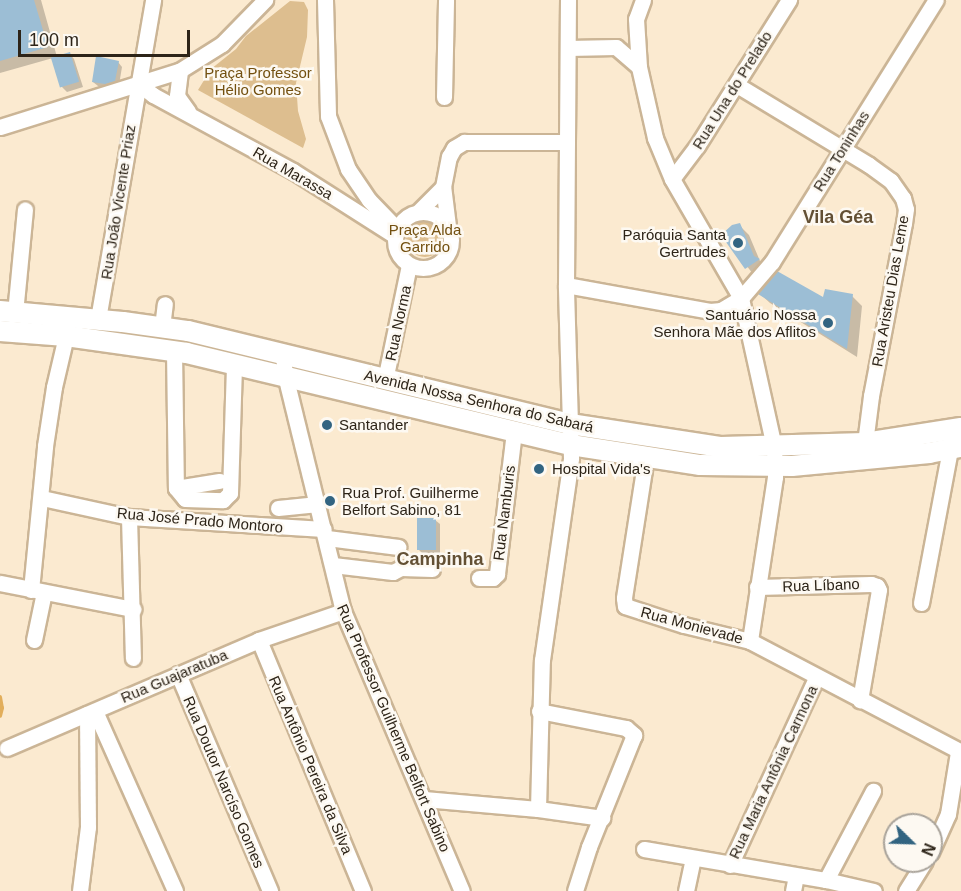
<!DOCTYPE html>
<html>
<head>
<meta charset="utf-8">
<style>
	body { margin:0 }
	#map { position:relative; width:961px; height:891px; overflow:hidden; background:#fbead0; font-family:Arial,sans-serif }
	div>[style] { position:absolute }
	.green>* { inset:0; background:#ddbe8f }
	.round { border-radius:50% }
	.shadow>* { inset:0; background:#0003 }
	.stream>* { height:4px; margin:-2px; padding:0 2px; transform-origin:2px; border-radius:2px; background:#e2ae5b }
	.building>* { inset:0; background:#9cbed5; transform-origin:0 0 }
	.roads { filter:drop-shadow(2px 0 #cbb596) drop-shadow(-2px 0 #cbb596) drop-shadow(0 2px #cbb596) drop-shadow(0 -2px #cbb596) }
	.minor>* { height:15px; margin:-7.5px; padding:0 7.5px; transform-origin:7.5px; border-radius:7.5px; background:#fff }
	.minor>.ring { margin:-7.5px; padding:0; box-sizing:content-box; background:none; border:15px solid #fff; border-radius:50% }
	.major>* { height:20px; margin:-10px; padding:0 10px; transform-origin:10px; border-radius:10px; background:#fff }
	.dots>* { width:16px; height:16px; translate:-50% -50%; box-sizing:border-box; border:3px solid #fdf9f2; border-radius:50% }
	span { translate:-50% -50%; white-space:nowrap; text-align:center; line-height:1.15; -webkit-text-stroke:5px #fdf9f2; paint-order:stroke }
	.park-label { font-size:15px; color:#735010 }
	.street-label { font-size:15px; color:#2d2418 }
	.poi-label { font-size:15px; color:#2d2418 }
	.right { translate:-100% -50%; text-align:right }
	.left { translate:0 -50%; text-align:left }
	.quarter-label { font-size:18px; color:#635034; font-weight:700 }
	.north { position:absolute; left:883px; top:813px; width:60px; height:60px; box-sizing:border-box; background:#fdf9f2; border:2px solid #aaa49b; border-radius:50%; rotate:113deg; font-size:16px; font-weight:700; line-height:24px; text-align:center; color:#2d2418 }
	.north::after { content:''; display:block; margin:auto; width:21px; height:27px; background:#326481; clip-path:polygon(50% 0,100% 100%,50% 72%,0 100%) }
	.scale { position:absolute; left:18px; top:30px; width:172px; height:27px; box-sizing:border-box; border:3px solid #2d2418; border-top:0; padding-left:8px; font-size:18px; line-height:21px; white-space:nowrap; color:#2d2418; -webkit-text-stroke:4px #fdf9f2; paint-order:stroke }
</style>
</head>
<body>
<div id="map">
	<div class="green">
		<div style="clip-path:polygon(290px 1px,304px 2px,308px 10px,307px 37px,296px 83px,298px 111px,306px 139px,303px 148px,198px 90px,211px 69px,236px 49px,246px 36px)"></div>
		<div class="round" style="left:406px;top:219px;width:38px;height:38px"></div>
	</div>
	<div class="shadow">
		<div style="clip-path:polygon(0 0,41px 0,57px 57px,70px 54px,74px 59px,83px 87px,67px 92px,62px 87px,53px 58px,0 73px)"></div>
		<div style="clip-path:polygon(118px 62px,122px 67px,119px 85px,111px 88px,98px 86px,93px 82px)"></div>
		<div style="clip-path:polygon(739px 225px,749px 235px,760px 261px,768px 269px,756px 278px,723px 235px)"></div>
		<div style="clip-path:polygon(760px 294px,824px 299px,852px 296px,862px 306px,857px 357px,770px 303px)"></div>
		<div style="clip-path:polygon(435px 520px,440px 524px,440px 554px,422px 553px,418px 549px)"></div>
	</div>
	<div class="stream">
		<div style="left:0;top:697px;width:11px;rotate:80deg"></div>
		<div style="left:2px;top:708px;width:8px;rotate:104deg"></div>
	</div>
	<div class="building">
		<div style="clip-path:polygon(0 0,34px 0,48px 47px,0 61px)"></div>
		<div style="left:70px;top:52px;width:31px;height:20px;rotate:73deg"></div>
		<div style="clip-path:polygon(96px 56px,119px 61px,115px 81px,105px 84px,92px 82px)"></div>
		<div style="clip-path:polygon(740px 223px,754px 256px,760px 259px,745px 269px,721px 235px,732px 225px)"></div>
		<div style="clip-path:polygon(777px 271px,823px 297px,825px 289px,853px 294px,847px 349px,758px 294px)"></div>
		<div style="left:436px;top:518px;width:32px;height:19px;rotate:90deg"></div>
	</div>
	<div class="roads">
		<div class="minor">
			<div style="left:325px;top:0;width:116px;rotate:88.5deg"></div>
			<div style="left:328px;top:116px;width:57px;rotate:69.3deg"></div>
			<div style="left:348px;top:169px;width:37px;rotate:56deg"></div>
			<div style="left:369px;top:200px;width:39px;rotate:46deg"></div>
			<div style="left:643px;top:0;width:20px;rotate:110deg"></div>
			<div style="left:636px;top:19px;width:48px;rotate:86.4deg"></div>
			<div style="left:639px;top:67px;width:73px;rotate:77.3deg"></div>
			<div style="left:655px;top:138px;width:44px;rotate:67.5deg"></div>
			<div style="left:672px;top:179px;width:138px;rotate:59.9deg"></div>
			<div style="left:741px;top:298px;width:153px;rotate:77.5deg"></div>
			<div style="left:774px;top:447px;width:30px;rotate:88deg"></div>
			<div style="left:775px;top:477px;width:166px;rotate:98.7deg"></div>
			<div style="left:568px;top:48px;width:48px;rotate:-1.2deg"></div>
			<div style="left:616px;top:47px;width:30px;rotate:41deg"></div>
			<div style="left:180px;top:71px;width:25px;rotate:97deg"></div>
			<div style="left:177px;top:96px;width:19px;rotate:54deg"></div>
			<div style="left:139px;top:84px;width:18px;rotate:38deg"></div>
			<div style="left:153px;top:95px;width:159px;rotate:28.5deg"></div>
			<div style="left:293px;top:171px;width:121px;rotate:32.5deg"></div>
			<div style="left:737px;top:85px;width:154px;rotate:31.2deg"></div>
			<div style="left:869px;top:165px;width:27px;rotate:36deg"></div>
			<div style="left:891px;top:181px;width:21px;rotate:55deg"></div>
			<div style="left:903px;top:198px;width:11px;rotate:75deg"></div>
			<div style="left:906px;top:209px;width:14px;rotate:98deg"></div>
			<div style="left:904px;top:223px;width:176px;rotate:100.8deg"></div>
			<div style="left:871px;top:396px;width:47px;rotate:97.3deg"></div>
			<div style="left:444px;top:97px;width:97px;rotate:-88.8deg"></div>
			<div style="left:0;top:127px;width:188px;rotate:-17.4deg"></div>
			<div style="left:179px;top:71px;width:51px;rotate:-32.1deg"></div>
			<div style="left:222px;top:44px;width:62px;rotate:-45.7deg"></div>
			<div style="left:672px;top:179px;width:41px;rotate:-52.9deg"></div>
			<div style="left:697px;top:146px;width:173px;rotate:-57.8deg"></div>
			<div class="ring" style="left:395px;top:212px;width:41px;height:41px"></div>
			<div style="left:418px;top:212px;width:35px;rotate:-45deg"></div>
			<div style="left:448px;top:226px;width:39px;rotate:-97deg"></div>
			<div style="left:443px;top:187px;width:31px;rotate:-79deg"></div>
			<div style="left:449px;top:157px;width:10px;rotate:-61deg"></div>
			<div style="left:454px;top:148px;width:12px;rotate:-31deg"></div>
			<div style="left:464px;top:142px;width:103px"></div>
			<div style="left:566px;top:285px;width:146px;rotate:10.2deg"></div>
			<div style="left:710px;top:311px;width:11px;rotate:-5deg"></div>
			<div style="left:721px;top:310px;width:23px;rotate:-31deg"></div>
			<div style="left:741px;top:298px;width:48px;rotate:-49.3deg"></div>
			<div style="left:772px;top:262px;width:309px;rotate:-58deg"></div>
			<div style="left:15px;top:313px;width:104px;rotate:-84.5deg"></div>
			<div style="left:98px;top:319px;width:324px;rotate:-80.2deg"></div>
			<div style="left:162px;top:327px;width:23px;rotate:-83deg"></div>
			<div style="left:174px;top:350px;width:138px;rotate:89.2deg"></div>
			<div style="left:176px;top:488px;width:14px;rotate:51deg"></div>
			<div style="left:185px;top:499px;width:38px;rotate:2deg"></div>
			<div style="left:223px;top:500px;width:10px;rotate:-45deg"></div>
			<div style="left:230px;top:493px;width:130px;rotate:-88.2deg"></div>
			<div style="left:283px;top:354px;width:21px;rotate:85deg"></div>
			<div style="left:285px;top:375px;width:243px;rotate:76.2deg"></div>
			<div style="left:343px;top:611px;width:304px;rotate:67deg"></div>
			<div style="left:385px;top:380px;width:117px;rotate:-78.2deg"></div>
			<div style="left:646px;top:457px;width:143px;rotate:98.9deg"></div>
			<div style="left:624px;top:598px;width:8px;rotate:83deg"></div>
			<div style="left:625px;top:606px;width:62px;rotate:17.9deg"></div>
			<div style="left:684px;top:625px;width:68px;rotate:13.6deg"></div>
			<div style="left:750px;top:641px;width:238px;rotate:27.7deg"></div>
			<div style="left:176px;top:488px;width:44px;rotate:-9.2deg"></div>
			<div style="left:42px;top:498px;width:89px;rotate:12.3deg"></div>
			<div style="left:129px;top:517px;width:195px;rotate:3.5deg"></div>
			<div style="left:278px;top:508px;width:40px;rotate:-5.7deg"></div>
			<div style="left:129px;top:517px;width:141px;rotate:88.4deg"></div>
			<div style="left:327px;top:538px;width:72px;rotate:7.2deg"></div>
			<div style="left:333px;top:565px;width:60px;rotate:6.7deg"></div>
			<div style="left:393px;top:572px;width:9px;rotate:-27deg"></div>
			<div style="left:401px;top:568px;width:31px;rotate:2deg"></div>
			<div style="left:479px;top:578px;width:14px"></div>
			<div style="left:493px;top:578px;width:6px;rotate:-45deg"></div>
			<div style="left:497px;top:574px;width:143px;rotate:-83.2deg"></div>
			<div style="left:0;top:583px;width:136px;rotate:11.1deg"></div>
			<div style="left:757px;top:587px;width:114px;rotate:-1.5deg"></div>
			<div style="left:871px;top:584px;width:6px;rotate:18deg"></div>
			<div style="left:877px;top:586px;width:4px;rotate:63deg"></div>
			<div style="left:879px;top:590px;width:112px;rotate:99.8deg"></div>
			<div style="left:31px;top:590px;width:145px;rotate:-84.4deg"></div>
			<div style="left:45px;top:446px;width:60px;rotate:-81.3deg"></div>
			<div style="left:54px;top:387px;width:52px;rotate:-76.8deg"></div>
			<div style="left:921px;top:603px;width:157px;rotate:-79.3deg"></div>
			<div style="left:34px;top:640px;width:49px;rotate:-78.2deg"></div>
			<div style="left:259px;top:640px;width:272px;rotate:67.5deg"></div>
			<div style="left:178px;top:674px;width:236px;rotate:67deg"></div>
			<div style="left:95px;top:711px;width:197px;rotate:66deg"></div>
			<div style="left:539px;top:711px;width:89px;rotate:11.1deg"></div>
			<div style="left:626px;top:728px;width:11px;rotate:41deg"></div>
			<div style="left:634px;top:735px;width:121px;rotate:111.9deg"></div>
			<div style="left:589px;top:847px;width:46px;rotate:107.7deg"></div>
			<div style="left:7px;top:748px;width:274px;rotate:-23.2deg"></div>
			<div style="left:259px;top:640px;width:89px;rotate:-19deg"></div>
			<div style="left:424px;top:799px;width:114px;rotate:5deg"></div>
			<div style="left:538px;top:809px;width:65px;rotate:8deg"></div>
			<div style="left:538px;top:809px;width:149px;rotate:-88.5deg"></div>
			<div style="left:542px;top:660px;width:204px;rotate:-81.8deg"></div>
			<div style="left:571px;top:458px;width:173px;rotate:-91.7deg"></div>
			<div style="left:566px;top:285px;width:285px;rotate:-89.6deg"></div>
			<div style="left:644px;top:849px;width:185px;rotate:9.7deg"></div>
			<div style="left:826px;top:880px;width:49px;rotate:12.9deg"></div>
			<div style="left:931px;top:852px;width:42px;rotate:-65.9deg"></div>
			<div style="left:948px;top:814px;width:63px;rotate:-80.8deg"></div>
			<div style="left:730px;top:865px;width:206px;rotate:-65.3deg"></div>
			<div style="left:826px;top:880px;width:101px;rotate:-62.2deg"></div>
			<div style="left:80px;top:891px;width:64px;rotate:-82.9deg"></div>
			<div style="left:88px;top:827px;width:113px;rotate:-90.5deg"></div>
			<div style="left:686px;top:891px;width:33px;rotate:-78deg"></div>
			<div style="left:793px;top:891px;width:15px;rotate:-79deg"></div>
			<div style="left:906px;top:891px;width:36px;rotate:-58deg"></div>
		</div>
		<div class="major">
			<div style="left:0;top:311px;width:123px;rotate:5.1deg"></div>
			<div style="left:123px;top:322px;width:66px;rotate:7.9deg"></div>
			<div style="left:188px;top:331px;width:393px;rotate:13.7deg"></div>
			<div style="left:570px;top:424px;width:153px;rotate:8.7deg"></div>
			<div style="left:721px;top:447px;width:144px;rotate:-1.6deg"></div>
			<div style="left:865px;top:443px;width:97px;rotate:-8.9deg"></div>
			<div style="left:0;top:331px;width:66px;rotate:4.3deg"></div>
			<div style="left:66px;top:336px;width:122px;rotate:8deg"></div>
			<div style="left:187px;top:353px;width:395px;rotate:13.5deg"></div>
			<div style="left:571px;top:445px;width:131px;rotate:8.8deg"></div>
			<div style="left:700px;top:465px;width:92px;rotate:0.6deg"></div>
			<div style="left:792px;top:466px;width:138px;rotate:-5.4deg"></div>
			<div style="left:929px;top:453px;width:33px;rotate:-11deg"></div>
		</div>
	</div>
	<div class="dots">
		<div style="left:738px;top:243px;background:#326481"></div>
		<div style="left:828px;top:323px;background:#326481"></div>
		<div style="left:327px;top:425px;background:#326481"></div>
		<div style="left:539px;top:469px;background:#326481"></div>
		<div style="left:330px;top:501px;background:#326481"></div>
	</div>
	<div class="park-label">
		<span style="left:258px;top:81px">Praça Professor<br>Hélio Gomes</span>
		<span style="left:425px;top:238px">Praça Alda<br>Garrido</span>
	</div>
	<div class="street-label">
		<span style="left:732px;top:90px;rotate:-58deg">Rua Una do Prelado</span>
		<span style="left:841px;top:151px;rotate:-58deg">Rua Toninhas</span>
		<span style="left:293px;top:173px;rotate:30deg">Rua Marassa</span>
		<span style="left:118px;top:202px;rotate:-81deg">Rua João Vicente Priaz</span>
		<span style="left:890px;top:291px;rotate:-80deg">Rua Aristeu Dias Leme</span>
		<span style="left:398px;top:323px;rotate:-78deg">Rua Norma</span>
		<span style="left:479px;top:401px;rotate:13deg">Avenida Nossa Senhora do Sabará</span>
		<span style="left:504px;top:513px;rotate:-83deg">Rua Namburis</span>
		<span style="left:200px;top:520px;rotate:5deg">Rua José Prado Montoro</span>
		<span style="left:821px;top:585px;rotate:-2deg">Rua Líbano</span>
		<span style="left:692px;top:625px;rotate:15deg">Rua Monievade</span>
		<span style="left:174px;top:676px;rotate:-23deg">Rua Guajaratuba</span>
		<span style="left:394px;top:728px;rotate:67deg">Rua Professor Guilherme Belfort Sabino</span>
		<span style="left:311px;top:765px;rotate:67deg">Rua Antônio Pereira da Silva</span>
		<span style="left:773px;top:772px;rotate:-65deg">Rua Maria Antônia Carmona</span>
		<span style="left:224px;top:782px;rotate:67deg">Rua Doutor Narcíso Gomes</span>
	</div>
	<div class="poi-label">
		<span class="right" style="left:726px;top:243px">Paróquia Santa<br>Gertrudes</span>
		<span class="right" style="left:816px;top:323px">Santuário Nossa<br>Senhora Mãe dos Aflitos</span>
		<span class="left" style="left:339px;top:425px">Santander</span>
		<span class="left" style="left:552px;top:469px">Hospital Vida's</span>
		<span class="left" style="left:342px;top:501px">Rua Prof. Guilherme<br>Belfort Sabino, 81</span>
	</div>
	<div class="quarter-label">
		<span style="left:838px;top:217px">Vila Géa</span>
		<span style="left:440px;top:559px">Campinha</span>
	</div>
	<div class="north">N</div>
	<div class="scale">100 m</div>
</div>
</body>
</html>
